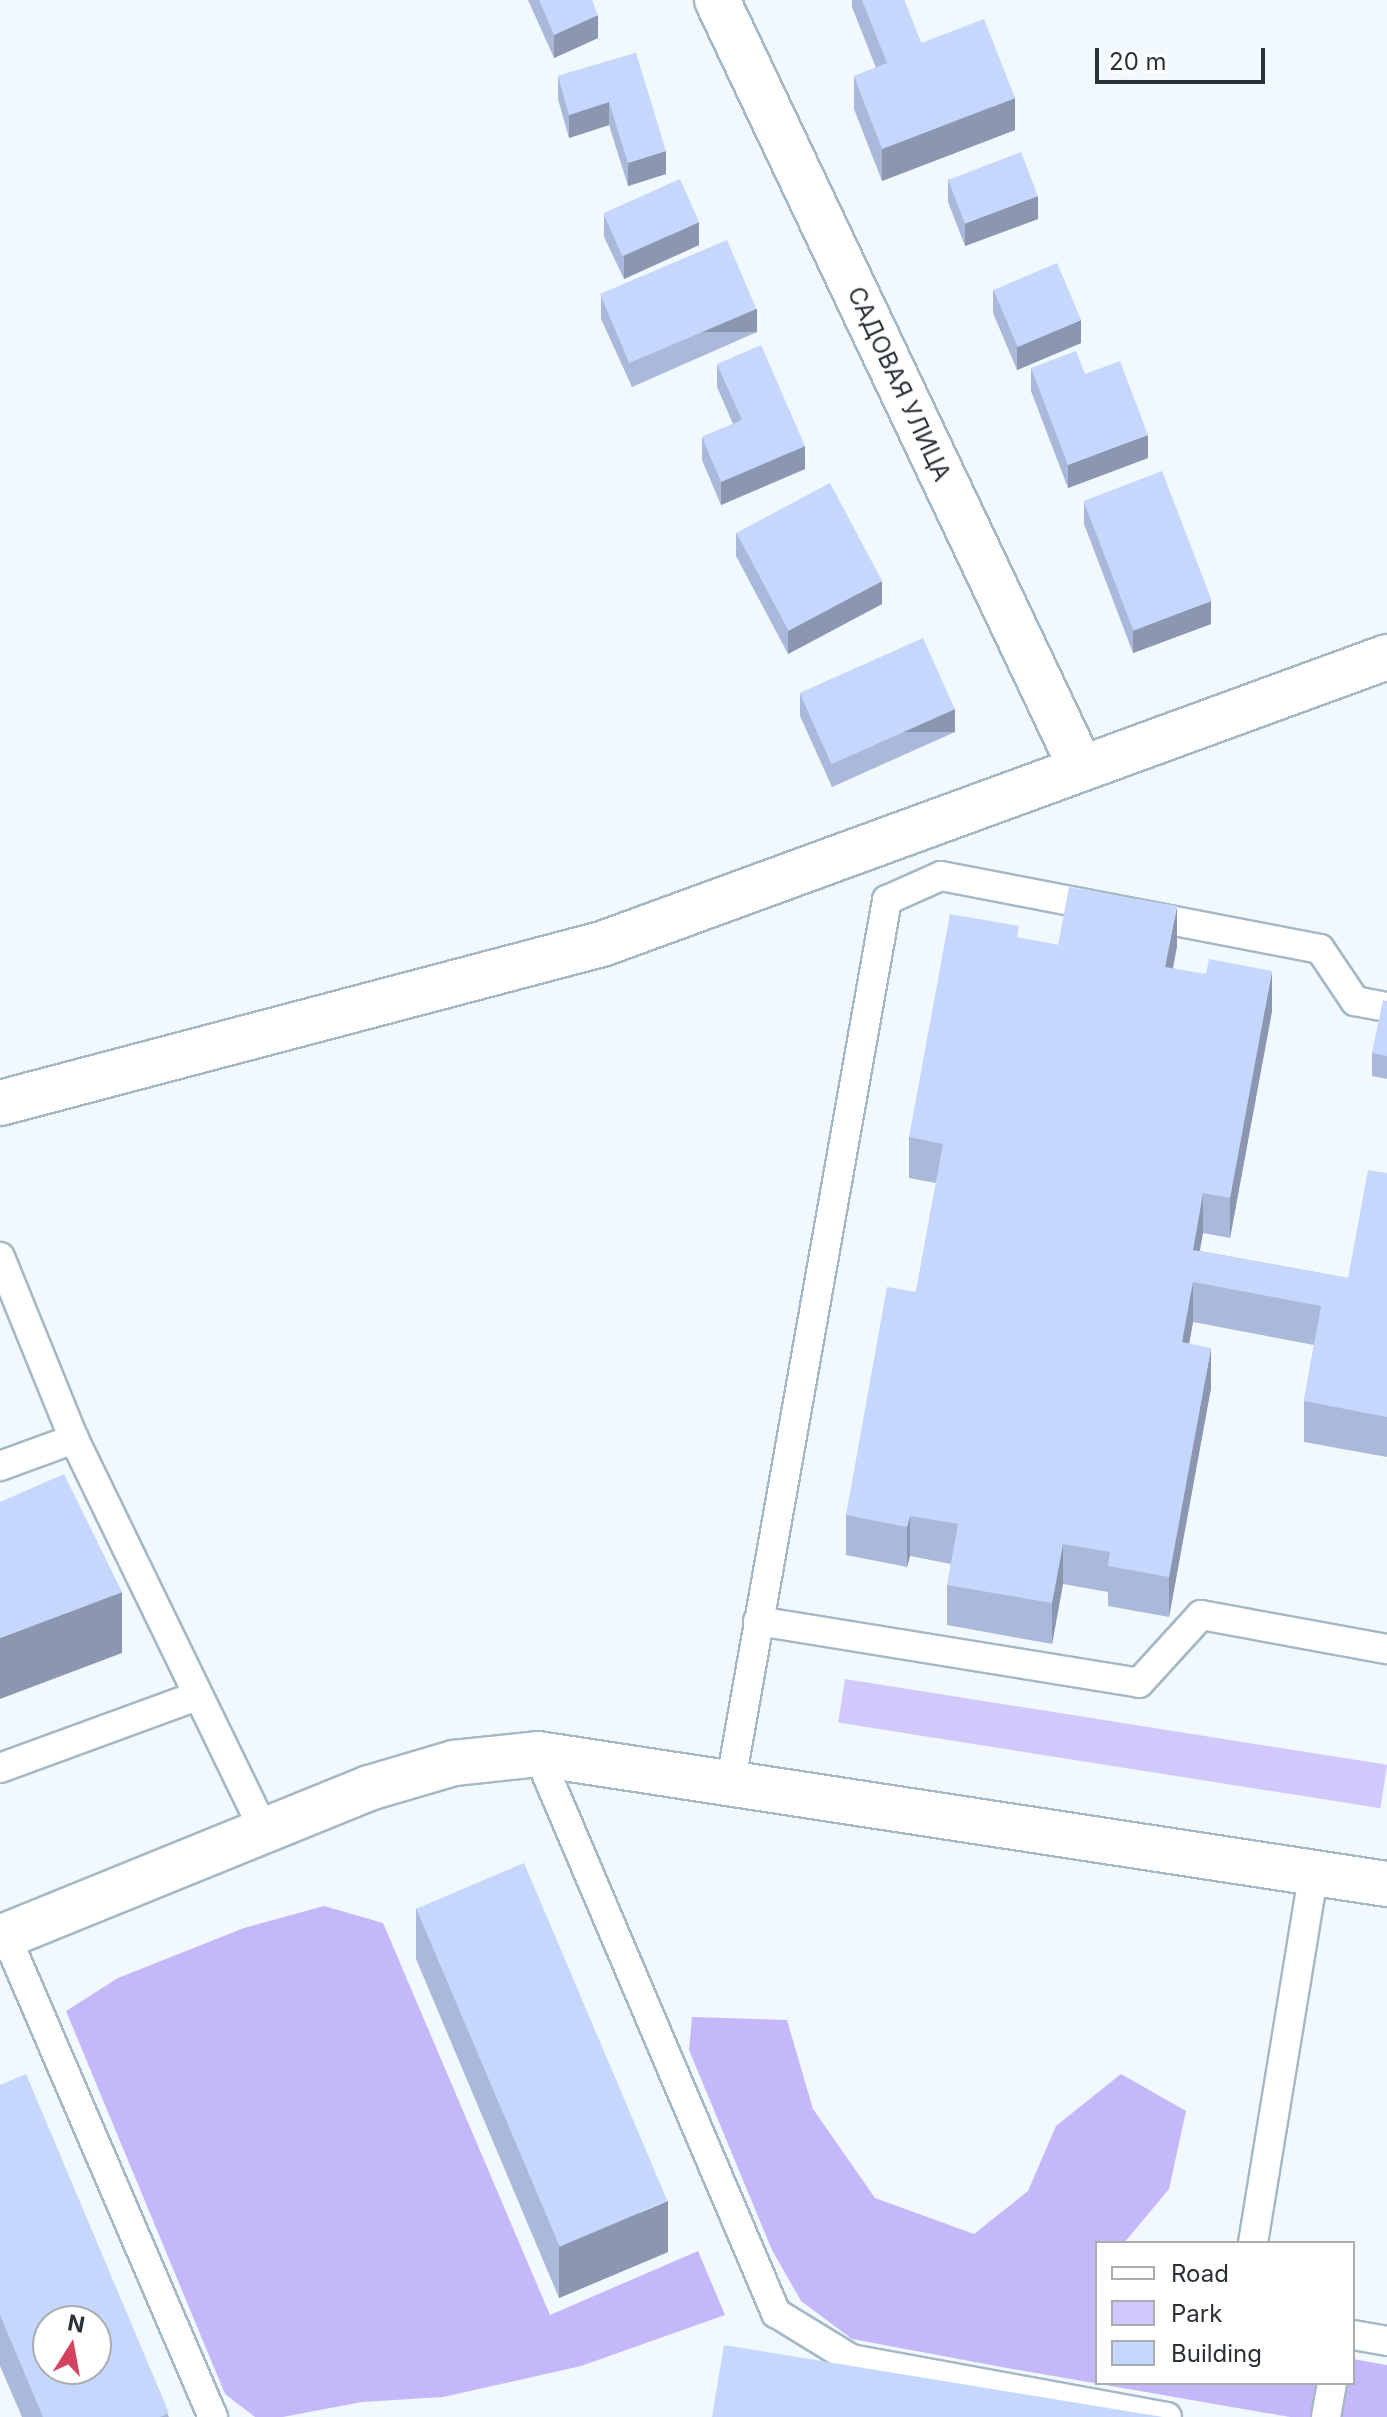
<!DOCTYPE html>
<html>
<head>
<meta charset="utf-8">
<style>
	body { margin:0 }
	#map { position:relative; width:1387px; height:2417px; overflow:hidden; background:#f1f9ff; font-family:Inter,sans-serif }
	div>[style] { position:absolute }
	.green>* { inset:0; background:#d1c8fc; transform-origin:0 0 }
	.forest>* { inset:0; background:#c5b8fa }
	.roads { filter:drop-shadow(2px 0 #a4b8c6) drop-shadow(-2px 0 #a4b8c6) drop-shadow(0 2px #a4b8c6) drop-shadow(0 -2px #a4b8c6) }
	.service>* { height:28px; margin:-14px; padding:0 14px; transform-origin:14px; border-radius:14px; background:#fff }
	.minor>* { height:44px; margin:-22px; padding:0 22px; transform-origin:22px; border-radius:22px; background:#fff }
	.wall>* { inset:0; background:#aab9da }
	.shaded-wall>* { inset:0; background:#8b96b1; transform-origin:0 0 }
	.building>* { inset:0; background:#c6d7fd; transform-origin:0 0 }
	span { translate:-50% -50%; white-space:nowrap; text-align:center; line-height:1.15; -webkit-text-stroke:6px #fff; paint-order:stroke }
	.street-label { font-size:24px; color:#2a3237 }
	.legend { position:absolute; left:1095px; top:2241px; width:260px; height:144px; box-sizing:border-box; background:#fff; border:2px solid #aaadaf; margin:0; padding:10px 14px; list-style:none; font-size:24px; color:#2a3237 }
	.legend li { display:flex; align-items:center; gap:16px; height:40px }
	.legend b { width:40px; border:2px solid #aaadaf }
	.north { position:absolute; left:32px; top:2305px; width:80px; height:80px; box-sizing:border-box; background:#fff; border:2px solid #aaadaf; border-radius:50%; rotate:11deg; font-size:22px; font-weight:700; line-height:32px; text-align:center; color:#2a3237 }
	.north::after { content:''; display:block; margin:auto; width:28px; height:36px; background:#d3435e; clip-path:polygon(50% 0,100% 100%,50% 72%,0 100%) }
	.scale { position:absolute; left:1095px; top:48px; width:170px; height:36px; box-sizing:border-box; border:4px solid #2a3237; border-top:0; padding-left:10px; font-size:24px; line-height:28px; white-space:nowrap; color:#2a3237; -webkit-text-stroke:6px #fff; paint-order:stroke }
</style>
</head>
<body>
<div id="map">
	<div class="green">
		<div style="left:845px;top:1679px;width:549px;height:44px;rotate:9deg"></div>
	</div>
	<div class="forest">
		<div style="clip-path:polygon(324px 1906px,383px 1923px,550px 2315px,698px 2251px,725px 2315px,581px 2366px,443px 2397px,362px 2402px,283px 2417px,255px 2417px,225px 2394px,66px 2011px,118px 1978px,244px 1928px)"></div>
		<div style="clip-path:polygon(692px 2017px,787px 2020px,813px 2109px,875px 2198px,974px 2234px,1028px 2191px,1056px 2126px,1121px 2074px,1186px 2111px,1169px 2189px,1124px 2243px,1097px 2243px,1097px 2383px,1353px 2383px,1353px 2359px,1387px 2365px,1387px 2417px,1290px 2417px,1007px 2368px,852px 2339px,801px 2301px,772px 2250px,689px 2050px)"></div>
	</div>
	<div class="roads">
		<div class="service">
			<div style="left:0;top:1257px;width:196px;rotate:67.9deg"></div>
			<div style="left:74px;top:1439px;width:436px;rotate:64.1deg"></div>
			<div style="left:0;top:1466px;width:79px;rotate:-20deg"></div>
			<div style="left:758px;top:1621px;width:386px;rotate:9.2deg"></div>
			<div style="left:1139px;top:1683px;width:92px;rotate:-47.6deg"></div>
			<div style="left:1201px;top:1615px;width:189px;rotate:10.4deg"></div>
			<div style="left:538px;top:1754px;width:608px;rotate:66.94deg"></div>
			<div style="left:776px;top:2313px;width:88px;rotate:31.5deg"></div>
			<div style="left:851px;top:2359px;width:321px;rotate:10.4deg"></div>
			<div style="left:0;top:1768px;width:210px;rotate:-20.1deg"></div>
			<div style="left:730px;top:1786px;width:900px;rotate:-79.95deg"></div>
			<div style="left:887px;top:900px;width:59px;rotate:-24deg"></div>
			<div style="left:941px;top:876px;width:386px;rotate:10.9deg"></div>
			<div style="left:1320px;top:949px;width:63px;rotate:56.1deg"></div>
			<div style="left:1355px;top:1001px;width:33px;rotate:11deg"></div>
			<div style="left:6px;top:1936px;width:524px;rotate:66.72deg"></div>
			<div style="left:1253px;top:2243px;width:376px;rotate:-80.7deg"></div>
			<div style="left:1353px;top:2335px;width:35px;rotate:10deg"></div>
			<div style="left:1326px;top:2417px;width:35px;rotate:-80deg"></div>
		</div>
		<div class="minor">
			<div style="left:717px;top:0;width:850px;rotate:64.64deg"></div>
			<div style="left:0;top:1103px;width:623px;rotate:-14.8deg"></div>
			<div style="left:602px;top:944px;width:836px;rotate:-20.08deg"></div>
			<div style="left:0;top:1938px;width:398px;rotate:-22.1deg"></div>
			<div style="left:369px;top:1788px;width:89px;rotate:-16.4deg"></div>
			<div style="left:454px;top:1763px;width:84px;rotate:-6.1deg"></div>
			<div style="left:538px;top:1754px;width:859px;rotate:8.71deg"></div>
		</div>
	</div>
	<div class="wall">
		<div style="clip-path:polygon(528px 0,592px 0,598px 38px,554px 58px)"></div>
		<div style="clip-path:polygon(852px 0,904px 0,921px 43px,1015px 130px,882px 181px,854px 109px,854px 76px,876px 68px,852px 7px)"></div>
		<div style="clip-path:polygon(636px 53px,666px 174px,628px 186px,609px 125px,569px 138px,558px 99px,558px 76px)"></div>
		<div style="clip-path:polygon(948px 179px,1038px 219px,965px 246px,948px 202px)"></div>
		<div style="clip-path:polygon(604px 214px,699px 245px,624px 279px,604px 237px)"></div>
		<div style="clip-path:polygon(993px 290px,1081px 343px,1017px 370px,993px 313px)"></div>
		<div style="clip-path:polygon(601px 296px,757px 332px,632px 387px,601px 319px)"></div>
		<div style="clip-path:polygon(717px 364px,805px 469px,721px 505px,702px 460px,702px 437px,733px 424px,717px 387px)"></div>
		<div style="clip-path:polygon(1031px 368px,1085px 374px,1148px 458px,1068px 488px,1031px 391px)"></div>
		<div style="clip-path:polygon(1084px 501px,1211px 624px,1133px 653px,1084px 524px)"></div>
		<div style="clip-path:polygon(736px 533px,882px 604px,788px 654px,736px 556px)"></div>
		<div style="clip-path:polygon(800px 693px,955px 732px,832px 787px,800px 716px)"></div>
		<div style="clip-path:polygon(1019px 938px,1058px 945px,1177px 946px,1173px 968px,1272px 1011px,1230px 1238px,1203px 1233px,1200px 1251px,1348px 1278px,1387px 1173px,1387px 1457px,1304px 1442px,1304px 1401px,1314px 1345px,1193px 1322px,1189px 1344px,1211px 1388px,1169px 1617px,1108px 1606px,1108px 1592px,1063px 1584px,1052px 1644px,947px 1625px,947px 1585px,951px 1564px,910px 1556px,907px 1567px,846px 1555px,846px 1515px,916px 1292px,936px 1183px,909px 1178px,909px 1137px)"></div>
		<div style="clip-path:polygon(1387px 1001px,1387px 1079px,1372px 1076px,1372px 1053px)"></div>
		<div style="clip-path:polygon(416px 1908px,668px 2252px,559px 2298px,416px 1959px)"></div>
		<div style="clip-path:polygon(0 2085px,169px 2417px,22px 2417px,0 2366px)"></div>
	</div>
	<div class="shaded-wall">
		<div style="clip-path:polygon(598px 15px,598px 38px,554px 58px,554px 35px)"></div>
		<div style="clip-path:polygon(1015px 98px,1015px 130px,882px 181px,882px 149px)"></div>
		<div style="clip-path:polygon(609px 102px,609px 125px,569px 138px,569px 115px)"></div>
		<div style="clip-path:polygon(666px 151px,666px 174px,628px 186px,628px 163px)"></div>
		<div style="clip-path:polygon(1038px 196px,1038px 219px,965px 246px,965px 223px)"></div>
		<div style="clip-path:polygon(699px 222px,699px 245px,624px 279px,624px 256px)"></div>
		<div style="left:757px;top:309px;width:23px;height:137px;rotate:90deg"></div>
		<div style="clip-path:polygon(1081px 320px,1081px 343px,1017px 370px,1017px 347px)"></div>
		<div style="clip-path:polygon(1148px 435px,1148px 458px,1068px 488px,1068px 465px)"></div>
		<div style="clip-path:polygon(805px 446px,805px 469px,721px 505px,721px 482px)"></div>
		<div style="clip-path:polygon(882px 581px,882px 604px,788px 654px,788px 631px)"></div>
		<div style="clip-path:polygon(1211px 601px,1211px 624px,1133px 653px,1133px 630px)"></div>
		<div style="left:955px;top:709px;width:23px;height:135px;rotate:90deg"></div>
		<div style="clip-path:polygon(1177px 906px,1177px 946px,1165px 1008px,1165px 967px)"></div>
		<div style="clip-path:polygon(1272px 971px,1272px 1011px,1230px 1238px,1230px 1198px)"></div>
		<div style="clip-path:polygon(1203px 1193px,1203px 1233px,1193px 1282px,1193px 1322px,1182px 1383px,1182px 1342px,1193px 1250px)"></div>
		<div style="clip-path:polygon(1211px 1348px,1211px 1388px,1169px 1617px,1169px 1577px)"></div>
		<div style="clip-path:polygon(910px 1516px,910px 1556px,907px 1567px,907px 1527px)"></div>
		<div style="clip-path:polygon(1063px 1544px,1063px 1584px,1052px 1644px,1052px 1603px)"></div>
		<div style="clip-path:polygon(122px 1592px,122px 1653px,0 1699px,0 1638px)"></div>
		<div style="clip-path:polygon(668px 2201px,668px 2252px,559px 2298px,559px 2247px)"></div>
	</div>
	<div class="building">
		<div style="clip-path:polygon(539px 0,592px 0,598px 15px,554px 35px)"></div>
		<div style="clip-path:polygon(862px 0,904px 0,921px 43px,984px 19px,1015px 98px,882px 149px,854px 76px,887px 63px)"></div>
		<div style="clip-path:polygon(636px 53px,666px 151px,628px 163px,609px 102px,569px 115px,558px 76px)"></div>
		<div style="left:1021px;top:152px;width:47px;height:78px;rotate:69deg"></div>
		<div style="left:680px;top:179px;width:47px;height:84px;rotate:66deg"></div>
		<div style="left:727px;top:240px;width:75px;height:138px;rotate:67deg"></div>
		<div style="left:1057px;top:263px;width:62px;height:69px;rotate:67deg"></div>
		<div style="clip-path:polygon(761px 345px,805px 446px,721px 482px,702px 437px,742px 420px,717px 364px)"></div>
		<div style="clip-path:polygon(1076px 351px,1085px 374px,1120px 361px,1148px 435px,1068px 465px,1031px 368px)"></div>
		<div style="left:1162px;top:471px;width:139px;height:84px;rotate:69deg"></div>
		<div style="left:830px;top:483px;width:111px;height:106px;rotate:62deg"></div>
		<div style="left:923px;top:638px;width:78px;height:135px;rotate:66deg"></div>
		<div style="clip-path:polygon(1069px 887px,1177px 906px,1165px 967px,1206px 974px,1209px 959px,1272px 971px,1230px 1198px,1203px 1193px,1193px 1250px,1348px 1278px,1368px 1170px,1387px 1173px,1387px 1417px,1304px 1401px,1321px 1306px,1193px 1282px,1182px 1342px,1211px 1348px,1169px 1577px,1108px 1566px,1110px 1552px,1063px 1544px,1052px 1603px,947px 1585px,958px 1524px,910px 1516px,907px 1527px,846px 1515px,887px 1287px,916px 1292px,943px 1144px,909px 1137px,950px 914px,1019px 926px,1017px 937px,1058px 945px)"></div>
		<div style="clip-path:polygon(1383px 1000px,1387px 1001px,1387px 1056px,1372px 1053px)"></div>
		<div style="clip-path:polygon(64px 1474px,122px 1592px,0 1638px,0 1502px)"></div>
		<div style="left:524px;top:1863px;width:367px;height:117px;rotate:67deg"></div>
		<div style="clip-path:polygon(evenodd,26px 2074px,169px 2413px,160px 2417px,43px 2417px,0 2315px,0 2085px,26px 2074px,48px 2321px,96px 2321px,96px 2369px,48px 2369px,48px 2321px)"></div>
		<div style="clip-path:polygon(724px 2345px,1163px 2417px,712px 2417px)"></div>
	</div>
	<div class="street-label">
		<span style="left:899px;top:384px;rotate:65deg">САДОВАЯ УЛИЦА</span>
	</div>
	<ul class="legend">
	<li><b style="height:10px;background:#fff"></b>Road</li>
	<li><b style="height:22px;background:#d1c8fc"></b>Park</li>
	<li><b style="height:22px;background:#c6d7fd"></b>Building</li>
	</ul>
	<div class="north">N</div>
	<div class="scale">20 m</div>
</div>
</body>
</html>
